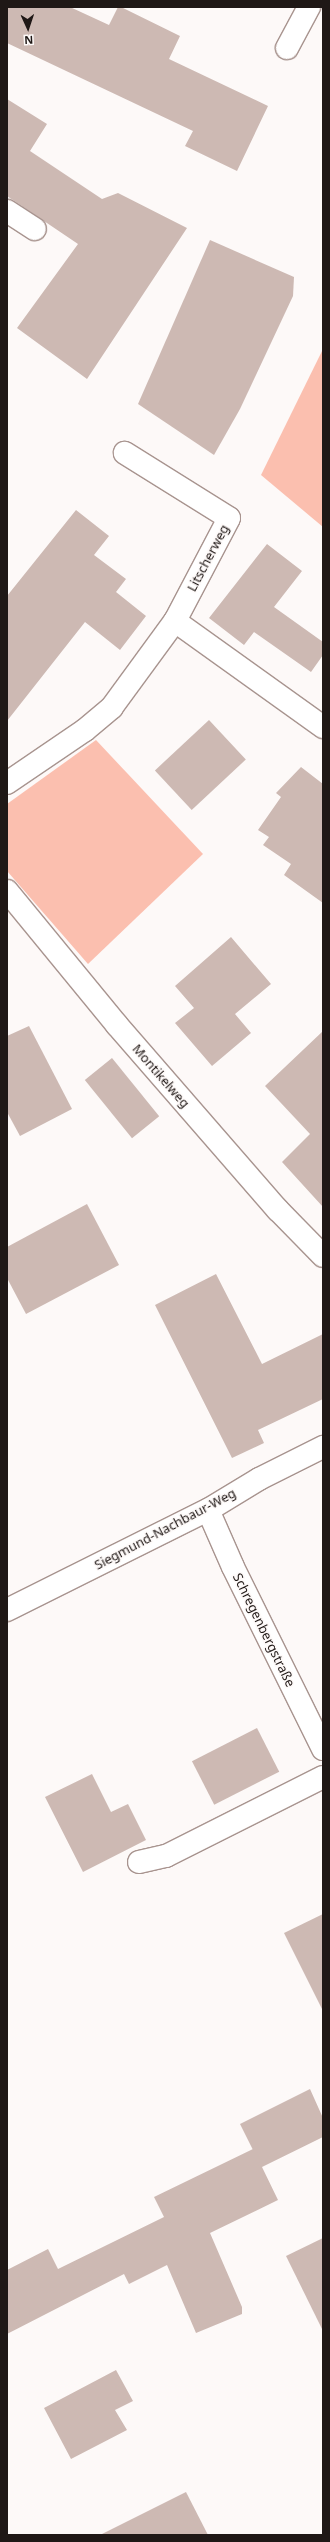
<!DOCTYPE html>
<html>
<head>
<meta charset="utf-8">
<style>
	body { margin:0 }
	#map { position:relative; width:330px; height:2542px; overflow:hidden; background:#fdf9f8; font-family:"Noto Sans",sans-serif }
	div>[style] { position:absolute }
	.green>* { inset:0; background:#fbbfaf }
	.building>* { inset:0; background:#cdb9b3; transform-origin:0 0 }
	.roads { filter:drop-shadow(1px 0 #a8948f) drop-shadow(-1px 0 #a8948f) drop-shadow(0 1px #a8948f) drop-shadow(0 -1px #a8948f) }
	.minor>* { height:22px; margin:-11px; padding:0 11px; transform-origin:11px; border-radius:11px; background:#fff }
	span { translate:-50% -50%; white-space:nowrap; text-align:center; line-height:1.15; -webkit-text-stroke:3px #fdf9f8; paint-order:stroke }
	.street-label { font-size:13px; color:#1f1816 }
	.frame { position:absolute; inset:0; border:8px solid #1f1816; pointer-events:none }
	.north { position:absolute; left:8px; top:8px; width:40px; height:40px; -webkit-text-stroke:3px #fdf9f8; paint-order:stroke; rotate:177deg; font-size:11px; font-weight:700; line-height:16px; text-align:center; color:#1f1816 }
	.north::after { content:''; display:block; margin:auto; width:14px; height:18px; background:#1f1816; clip-path:polygon(50% 0,100% 100%,50% 72%,0 100%) }
</style>
</head>
<body>
<div id="map">
	<div class="green">
		<div style="clip-path:polygon(323px 349px,323px 527px,261px 475px)"></div>
		<div style="clip-path:polygon(96px 740px,203px 854px,88px 964px,7px 871px,7px 804px)"></div>
	</div>
	<div class="building">
		<div style="clip-path:polygon(7px 7px,70px 7px,109px 25px,118px 7px,121px 7px,180px 36px,169px 59px,268px 106px,237px 171px,185px 146px,193px 131px,7px 43px)"></div>
		<div style="clip-path:polygon(7px 99px,47px 124px,30px 151px,102px 199px,118px 193px,187px 228px,87px 379px,17px 328px,78px 244px,7px 196px)"></div>
		<div style="clip-path:polygon(210px 240px,294px 277px,293px 296px,240px 409px,214px 455px,138px 404px)"></div>
		<div style="clip-path:polygon(76px 510px,109px 536px,94px 555px,126px 579px,116px 592px,146px 616px,120px 650px,85px 622px,7px 721px,7px 596px)"></div>
		<div style="clip-path:polygon(267px 544px,302px 571px,274px 607px,323px 642px,323px 655px,311px 672px,254px 632px,244px 645px,209px 618px)"></div>
		<div style="left:209px;top:720px;width:54px;height:74px;rotate:47deg"></div>
		<div style="clip-path:polygon(301px 767px,323px 784px,323px 903px,284px 875px,291px 864px,263px 845px,269px 837px,258px 830px,281px 797px,276px 793px)"></div>
		<div style="clip-path:polygon(231px 937px,271px 984px,235px 1014px,251px 1033px,212px 1066px,175px 1023px,194px 1008px,175px 986px)"></div>
		<div style="clip-path:polygon(29px 1026px,72px 1109px,20px 1136px,7px 1112px,7px 1036px)"></div>
		<div style="clip-path:polygon(323px 1031px,323px 1207px,282px 1162px,310px 1134px,265px 1086px)"></div>
		<div style="left:112px;top:1058px;width:75px;height:35px;rotate:51deg"></div>
		<div style="clip-path:polygon(87px 1204px,119px 1265px,26px 1314px,7px 1278px,7px 1247px)"></div>
		<div style="clip-path:polygon(216px 1274px,262px 1364px,323px 1334px,323px 1399px,258px 1430px,264px 1443px,232px 1458px,155px 1305px)"></div>
		<div style="left:257px;top:1728px;width:49px;height:73px;rotate:63deg"></div>
		<div style="clip-path:polygon(92px 1774px,111px 1812px,128px 1804px,146px 1840px,83px 1872px,45px 1797px)"></div>
		<div style="clip-path:polygon(323px 1914px,323px 2011px,284px 1933px)"></div>
		<div style="clip-path:polygon(310px 2089px,323px 2118px,323px 2137px,262px 2167px,278px 2200px,210px 2233px,242px 2307px,242px 2314px,196px 2333px,167px 2265px,129px 2284px,124px 2274px,7px 2334px,7px 2270px,48px 2249px,58px 2269px,164px 2217px,154px 2197px,253px 2149px,255px 2154px,240px 2124px)"></div>
		<div style="clip-path:polygon(323px 2238px,323px 2331px,286px 2256px)"></div>
		<div style="clip-path:polygon(116px 2370px,133px 2401px,115px 2410px,127px 2430px,71px 2459px,44px 2408px)"></div>
		<div style="clip-path:polygon(186px 2492px,208px 2535px,100px 2535px)"></div>
	</div>
	<div class="roads">
		<div class="minor">
			<div style="left:287px;top:48px;width:47px;rotate:-61.8deg"></div>
			<div style="left:7px;top:211px;width:33px;rotate:33deg"></div>
			<div style="left:175px;top:621px;width:182px;rotate:35.6deg"></div>
			<div style="left:7px;top:783px;width:94px;rotate:-34.2deg"></div>
			<div style="left:85px;top:730px;width:35px;rotate:-40deg"></div>
			<div style="left:112px;top:707px;width:107px;rotate:-53.8deg"></div>
			<div style="left:175px;top:621px;width:116px;rotate:-62.3deg"></div>
			<div style="left:229px;top:518px;width:123px;rotate:-148deg"></div>
			<div style="left:7px;top:891px;width:173px;rotate:50.6deg"></div>
			<div style="left:117px;top:1025px;width:245px;rotate:49deg"></div>
			<div style="left:278px;top:1210px;width:64px;rotate:45.6deg"></div>
			<div style="left:208px;top:1510px;width:62px;rotate:66.3deg"></div>
			<div style="left:233px;top:1567px;width:203px;rotate:63.7deg"></div>
			<div style="left:7px;top:1610px;width:225px;rotate:-26.5deg"></div>
			<div style="left:208px;top:1510px;width:60px;rotate:-31.3deg"></div>
			<div style="left:259px;top:1479px;width:72px;rotate:-26.6deg"></div>
			<div style="left:139px;top:1862px;width:28px;rotate:-13deg"></div>
			<div style="left:166px;top:1856px;width:176px;rotate:-26.7deg"></div>
		</div>
	</div>
	<div class="street-label">
		<span style="left:208px;top:558px;rotate:-62deg">Litscherweg</span>
		<span style="left:161px;top:1076px;rotate:49deg">Montikelweg</span>
		<span style="left:165px;top:1529px;rotate:-28deg">Siegmund-Nachbaur-Weg</span>
		<span style="left:264px;top:1630px;rotate:64deg">Schregenbergstraße</span>
	</div>
	<div class="frame"></div>
	<div class="north">N</div>
</div>
</body>
</html>
